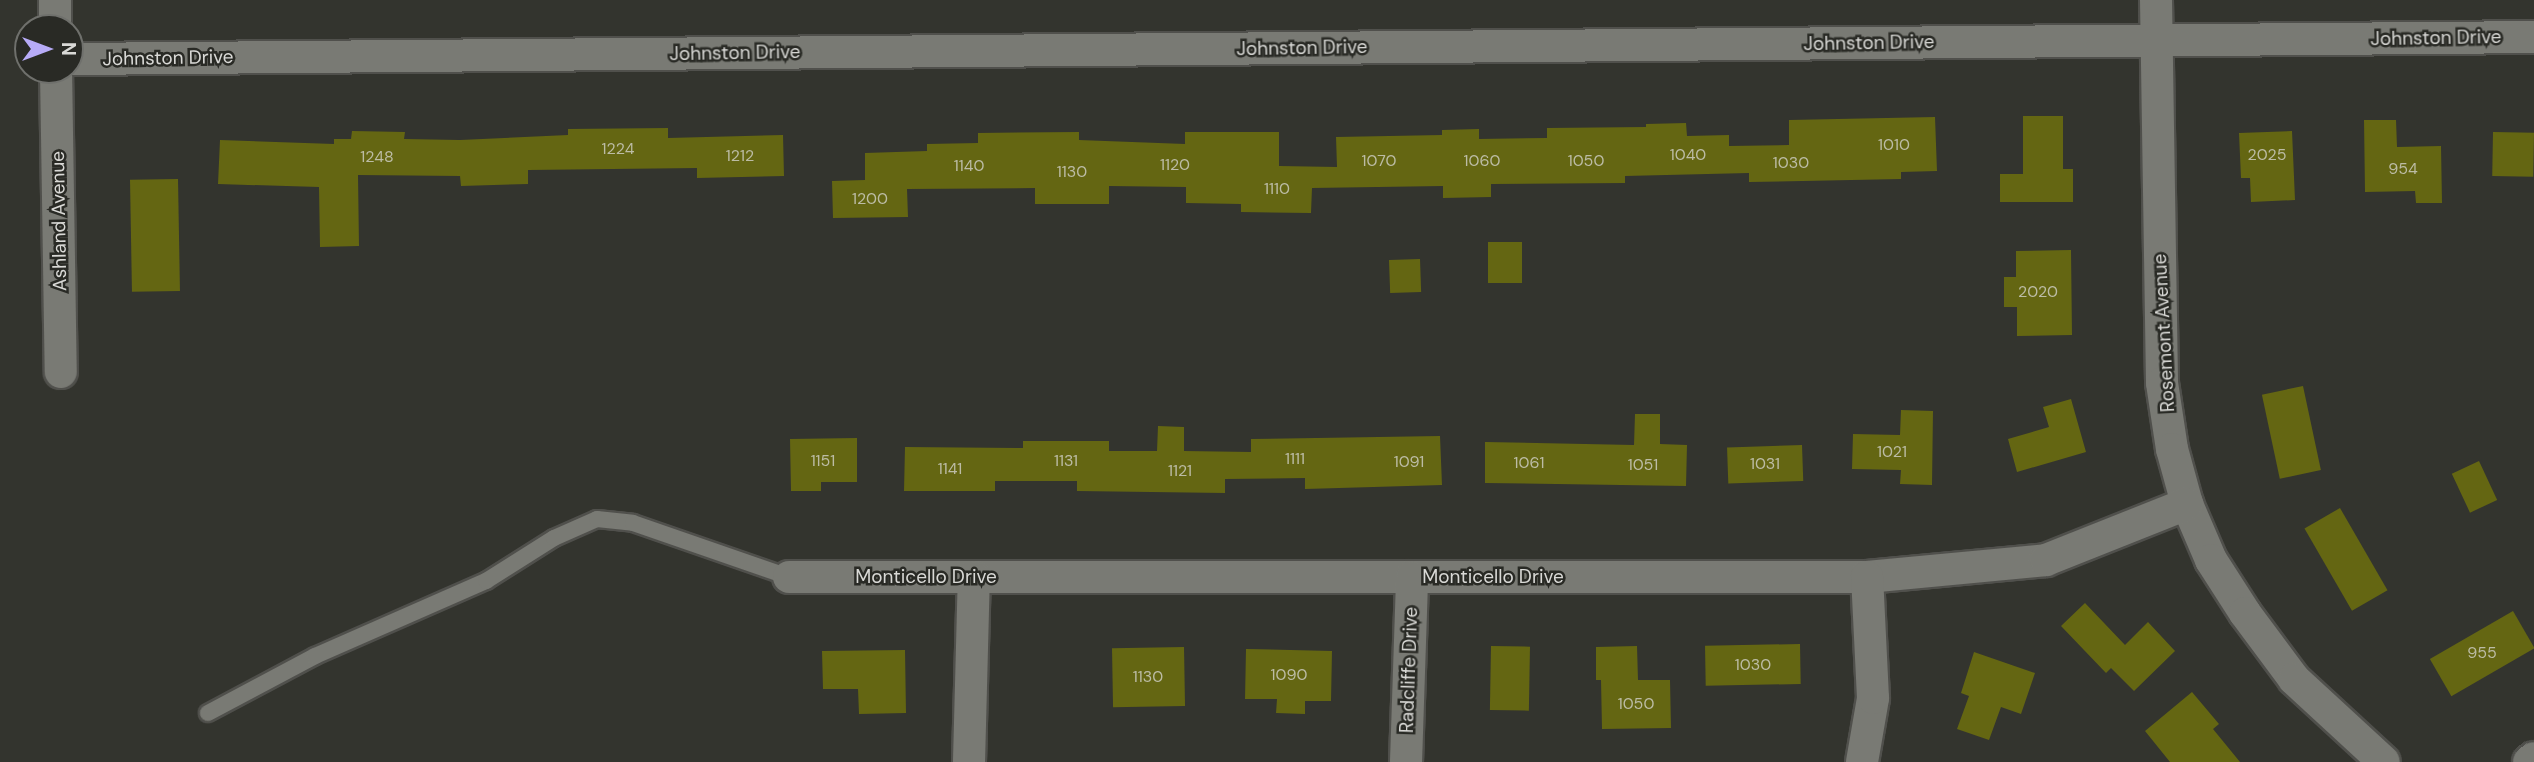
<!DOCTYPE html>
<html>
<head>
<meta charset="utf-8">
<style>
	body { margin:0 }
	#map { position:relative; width:2534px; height:762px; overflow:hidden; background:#33342e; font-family:"DM Sans",sans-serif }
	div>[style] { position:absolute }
	.building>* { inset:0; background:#646612; transform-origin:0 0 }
	.roads { filter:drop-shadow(2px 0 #50504c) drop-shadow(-2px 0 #50504c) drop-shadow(0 2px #50504c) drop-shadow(0 -2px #50504c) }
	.lane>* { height:16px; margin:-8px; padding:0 8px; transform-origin:8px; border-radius:8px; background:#797a74 }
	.street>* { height:32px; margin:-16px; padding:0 16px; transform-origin:16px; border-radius:16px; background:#797a74 }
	span { translate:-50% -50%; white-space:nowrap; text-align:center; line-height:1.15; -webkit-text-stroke:5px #292a25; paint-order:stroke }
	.number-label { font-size:16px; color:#bcbca5 }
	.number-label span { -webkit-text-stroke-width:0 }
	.street-label { font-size:19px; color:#d9d9d6 }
	.north { position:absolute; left:14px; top:14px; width:70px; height:70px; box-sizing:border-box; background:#292a25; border:2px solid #6f706c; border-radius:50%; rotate:90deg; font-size:19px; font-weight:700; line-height:28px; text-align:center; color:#d9d9d6 }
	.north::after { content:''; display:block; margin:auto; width:24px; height:32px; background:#b7abf7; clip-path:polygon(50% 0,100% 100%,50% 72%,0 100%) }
</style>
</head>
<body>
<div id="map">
	<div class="building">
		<div style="clip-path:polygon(2023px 116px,2063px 116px,2063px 169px,2073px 169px,2073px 202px,2000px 202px,2000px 174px,2023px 174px)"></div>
		<div style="clip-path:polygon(1935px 117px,1937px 171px,1901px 172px,1901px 179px,1749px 182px,1749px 173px,1625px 176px,1625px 183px,1491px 184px,1491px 197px,1443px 198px,1443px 186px,1312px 188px,1311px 213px,1241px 212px,1241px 204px,1186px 203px,1186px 187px,1109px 186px,1109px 204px,1035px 204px,1035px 188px,907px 189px,908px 217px,833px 218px,832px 181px,865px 180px,865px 153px,927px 151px,927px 144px,978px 143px,978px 133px,1079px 132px,1079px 140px,1185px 144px,1185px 132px,1279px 132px,1279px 166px,1337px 167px,1336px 137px,1442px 135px,1442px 130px,1479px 129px,1479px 139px,1547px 138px,1547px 128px,1646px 127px,1646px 124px,1686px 123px,1687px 136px,1729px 135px,1729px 146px,1789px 145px,1789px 120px)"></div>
		<div style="clip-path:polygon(2364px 120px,2396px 120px,2397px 147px,2441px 146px,2442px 203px,2416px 203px,2415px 191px,2365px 192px)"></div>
		<div style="clip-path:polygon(668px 128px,668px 138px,783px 135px,784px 176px,697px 178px,697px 168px,528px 170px,528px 184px,461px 186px,460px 176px,358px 175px,359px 246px,320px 247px,319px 187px,218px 184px,220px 140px,334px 144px,334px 139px,351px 139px,352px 131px,405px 132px,404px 139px,460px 140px,568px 135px,568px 129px)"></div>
		<div style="clip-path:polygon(2292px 131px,2295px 200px,2251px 202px,2250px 178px,2241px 178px,2239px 133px)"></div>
		<div style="left:2493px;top:132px;width:41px;height:44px;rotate:1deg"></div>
		<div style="left:178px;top:179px;width:112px;height:48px;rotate:89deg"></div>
		<div style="left:1522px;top:242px;width:41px;height:34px;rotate:90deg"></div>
		<div style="clip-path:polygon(2071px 250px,2072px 335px,2017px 336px,2017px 307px,2004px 307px,2004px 277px,2016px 277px,2016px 251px)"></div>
		<div style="left:1420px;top:259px;width:33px;height:31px;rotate:88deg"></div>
		<div style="left:2303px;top:386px;width:86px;height:42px;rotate:78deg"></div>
		<div style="clip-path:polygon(2071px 399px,2086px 452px,2017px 472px,2008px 439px,2049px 427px,2043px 407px)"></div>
		<div style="clip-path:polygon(1901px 410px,1933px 411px,1932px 485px,1900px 484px,1901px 470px,1852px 469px,1853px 434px,1900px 435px)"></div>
		<div style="clip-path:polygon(1635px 414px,1660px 414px,1660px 444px,1687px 445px,1686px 486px,1485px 483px,1485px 442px,1634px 445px)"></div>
		<div style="clip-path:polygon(1158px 426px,1184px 427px,1184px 451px,1251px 452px,1251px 439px,1440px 436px,1442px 485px,1305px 489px,1305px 478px,1225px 479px,1225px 493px,1077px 491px,1077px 481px,995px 481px,995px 491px,904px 491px,905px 447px,1023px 448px,1023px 441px,1109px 441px,1109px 451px,1157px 451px)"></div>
		<div style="clip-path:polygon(857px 438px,857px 482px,821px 482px,821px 491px,791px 491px,790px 439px)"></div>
		<div style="left:1802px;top:445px;width:36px;height:75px;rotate:88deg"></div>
		<div style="left:2479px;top:461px;width:43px;height:30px;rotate:65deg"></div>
		<div style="left:2340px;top:508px;width:95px;height:41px;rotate:60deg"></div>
		<div style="clip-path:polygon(2085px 603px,2125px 645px,2148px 622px,2175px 651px,2134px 691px,2111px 668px,2106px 673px,2061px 626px)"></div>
		<div style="left:2513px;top:611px;width:43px;height:96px;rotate:60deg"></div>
		<div style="left:1800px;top:644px;width:40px;height:95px;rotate:89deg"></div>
		<div style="left:1491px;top:646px;width:39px;height:64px;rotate:1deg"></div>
		<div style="clip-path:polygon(1637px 646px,1638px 680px,1670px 680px,1671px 728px,1602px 729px,1601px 680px,1596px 680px,1596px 647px)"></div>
		<div style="left:1184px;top:647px;width:59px;height:72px;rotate:89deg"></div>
		<div style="clip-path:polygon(1246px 649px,1332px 651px,1331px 701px,1305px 701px,1305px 714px,1276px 713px,1277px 699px,1245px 699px)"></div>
		<div style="clip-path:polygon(905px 650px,906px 713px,859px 714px,858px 689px,823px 689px,822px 651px)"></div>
		<div style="clip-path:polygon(1974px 652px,2035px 673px,2021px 714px,2001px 707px,1989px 740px,1957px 729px,1969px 696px,1961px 693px)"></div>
		<div style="clip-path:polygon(2192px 692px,2219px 724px,2213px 729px,2240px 762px,2170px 762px,2145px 731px)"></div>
	</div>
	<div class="roads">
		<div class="lane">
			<div style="left:208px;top:713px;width:121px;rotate:-28deg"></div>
			<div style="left:315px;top:656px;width:187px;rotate:-23.7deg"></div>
			<div style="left:486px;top:581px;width:80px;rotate:-32.3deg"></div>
			<div style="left:554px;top:538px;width:47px;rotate:-23.8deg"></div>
			<div style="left:597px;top:519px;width:36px;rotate:6deg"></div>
			<div style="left:633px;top:523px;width:165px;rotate:19.1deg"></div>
		</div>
		<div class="street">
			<div style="left:55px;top:0;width:28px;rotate:90deg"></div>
			<div style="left:2156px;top:0;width:383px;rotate:89.1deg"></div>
			<div style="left:2162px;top:383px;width:67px;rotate:81.4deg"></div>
			<div style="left:2172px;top:449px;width:57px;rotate:74.7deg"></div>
			<div style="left:2187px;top:504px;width:61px;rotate:66.8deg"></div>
			<div style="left:2211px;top:560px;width:63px;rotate:57.3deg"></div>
			<div style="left:2245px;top:613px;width:82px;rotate:53.4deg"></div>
			<div style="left:2294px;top:679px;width:122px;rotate:42.7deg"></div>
			<div style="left:70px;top:59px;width:2464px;rotate:-0.51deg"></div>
			<div style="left:56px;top:70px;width:302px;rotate:89.1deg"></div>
			<div style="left:789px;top:577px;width:1078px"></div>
			<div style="left:1867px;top:577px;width:180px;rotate:-5.4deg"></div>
			<div style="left:2046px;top:560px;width:152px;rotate:-21.7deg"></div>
			<div style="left:969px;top:762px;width:185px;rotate:-88.5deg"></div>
			<div style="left:1406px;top:762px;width:185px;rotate:-88.1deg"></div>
			<div style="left:1862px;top:762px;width:65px;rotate:-80.2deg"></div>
			<div style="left:1873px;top:698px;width:121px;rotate:-92.8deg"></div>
			<div style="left:2529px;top:762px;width:6px;rotate:-39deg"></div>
		</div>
	</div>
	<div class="number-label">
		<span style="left:1894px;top:145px">1010</span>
		<span style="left:618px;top:149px">1224</span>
		<span style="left:1688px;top:155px">1040</span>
		<span style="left:2267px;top:155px">2025</span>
		<span style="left:740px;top:156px">1212</span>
		<span style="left:377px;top:157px">1248</span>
		<span style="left:1379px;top:161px">1070</span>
		<span style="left:1482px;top:161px">1060</span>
		<span style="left:1586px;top:161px">1050</span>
		<span style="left:1791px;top:163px">1030</span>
		<span style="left:1175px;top:165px">1120</span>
		<span style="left:969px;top:166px">1140</span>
		<span style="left:2403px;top:169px">954</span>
		<span style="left:1072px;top:172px">1130</span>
		<span style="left:1277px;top:189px">1110</span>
		<span style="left:870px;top:199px">1200</span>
		<span style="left:2038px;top:292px">2020</span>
		<span style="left:1892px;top:452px">1021</span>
		<span style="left:1295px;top:459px">1111</span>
		<span style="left:823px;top:461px">1151</span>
		<span style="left:1066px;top:461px">1131</span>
		<span style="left:1409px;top:462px">1091</span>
		<span style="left:1529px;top:463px">1061</span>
		<span style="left:1765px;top:464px">1031</span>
		<span style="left:1643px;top:465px">1051</span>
		<span style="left:950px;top:469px">1141</span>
		<span style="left:1180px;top:471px">1121</span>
		<span style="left:2482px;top:653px">955</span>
		<span style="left:1753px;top:665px">1030</span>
		<span style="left:1289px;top:675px">1090</span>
		<span style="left:1148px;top:677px">1130</span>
		<span style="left:1636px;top:704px">1050</span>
	</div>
	<div class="street-label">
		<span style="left:2436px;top:38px;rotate:-1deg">Johnston Drive</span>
		<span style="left:1869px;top:43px;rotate:-1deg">Johnston Drive</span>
		<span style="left:1302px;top:48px;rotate:-1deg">Johnston Drive</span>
		<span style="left:735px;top:53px;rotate:-1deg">Johnston Drive</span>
		<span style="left:168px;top:58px;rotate:-1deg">Johnston Drive</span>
		<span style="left:59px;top:221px;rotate:-91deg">Ashland Avenue</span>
		<span style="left:2164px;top:333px;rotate:-93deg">Rosemont Avenue</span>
		<span style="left:926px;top:577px">Monticello Drive</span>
		<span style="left:1493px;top:577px">Monticello Drive</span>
		<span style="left:1409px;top:670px;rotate:-88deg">Radcliffe Drive</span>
	</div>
	<div class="north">N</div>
</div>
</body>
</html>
